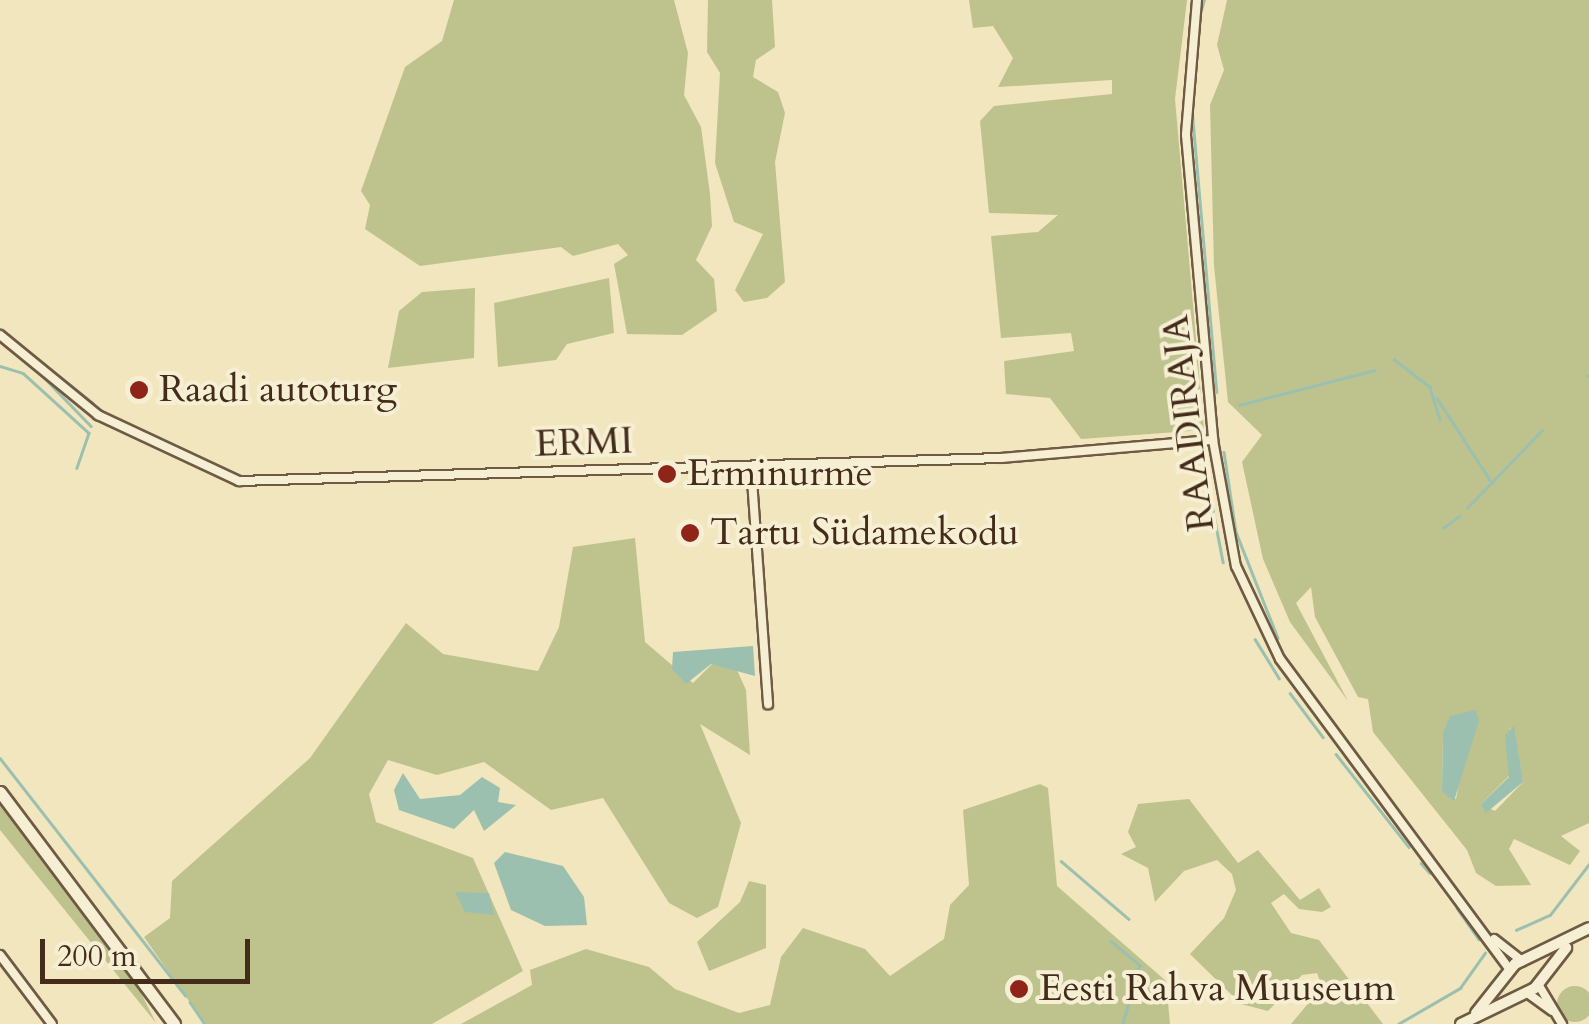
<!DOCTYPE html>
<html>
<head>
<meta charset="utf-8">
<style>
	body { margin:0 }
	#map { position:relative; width:1589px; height:1024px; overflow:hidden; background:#f1e6bd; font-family:Cardo,serif }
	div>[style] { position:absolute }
	.green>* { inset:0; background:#bec38e }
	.round { border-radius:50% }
	.water>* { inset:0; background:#9bc0af }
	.stream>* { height:2.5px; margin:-1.25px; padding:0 1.25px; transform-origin:1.25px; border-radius:1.25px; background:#9bc0af }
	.roads { filter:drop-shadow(2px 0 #6f5a43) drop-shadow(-2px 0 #6f5a43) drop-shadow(0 2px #6f5a43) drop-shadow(0 -2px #6f5a43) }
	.minor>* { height:8px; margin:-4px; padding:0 4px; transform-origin:4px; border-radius:4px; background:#f6efd4 }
	.tertiary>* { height:10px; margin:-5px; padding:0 5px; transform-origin:5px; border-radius:5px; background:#f6efd4 }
	.secondary>* { height:11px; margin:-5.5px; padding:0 5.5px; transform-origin:5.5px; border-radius:5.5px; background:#f6efd4 }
	.dots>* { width:28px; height:28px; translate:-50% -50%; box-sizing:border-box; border:5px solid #f6efd4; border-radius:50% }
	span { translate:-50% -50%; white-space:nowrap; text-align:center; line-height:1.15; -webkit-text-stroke:8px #f6efd4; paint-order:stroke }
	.poi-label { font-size:38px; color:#442c1a }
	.left { translate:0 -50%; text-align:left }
	.street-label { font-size:38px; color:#442c1a }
	.scale { position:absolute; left:40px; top:939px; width:210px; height:45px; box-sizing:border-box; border:5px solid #442c1a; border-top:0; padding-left:12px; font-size:30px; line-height:35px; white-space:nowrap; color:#442c1a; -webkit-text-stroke:8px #f6efd4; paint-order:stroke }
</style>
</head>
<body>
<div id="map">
	<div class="green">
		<div style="clip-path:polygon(454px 0,674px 0,688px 53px,684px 95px,701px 127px,710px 194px,712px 226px,696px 260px,714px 279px,717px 311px,682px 335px,627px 334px,614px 264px,628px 255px,618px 244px,573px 256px,561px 247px,420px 266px,365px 229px,370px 205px,361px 191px,405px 67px,442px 41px)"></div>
		<div style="clip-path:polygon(708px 0,772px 0,775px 47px,756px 60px,753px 77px,778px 92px,785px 113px,775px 162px,785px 282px,767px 298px,744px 302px,735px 290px,763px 234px,734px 222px,715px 163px,720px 73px,707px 52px)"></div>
		<div style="clip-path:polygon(969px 0,1187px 0,1175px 99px,1204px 430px,1081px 439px,1050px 398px,1006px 394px,1004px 361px,1074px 351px,1071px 333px,1001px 338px,991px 236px,1038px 232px,1058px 215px,989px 213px,980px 121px,994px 106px,1112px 94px,1112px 80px,998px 87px,1013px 58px,993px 26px,973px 28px)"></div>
		<div style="clip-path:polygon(evenodd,1227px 0,1589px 0,1589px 823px,1561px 836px,1580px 851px,1570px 865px,1514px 839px,1509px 849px,1531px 885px,1496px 886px,1476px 873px,1467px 850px,1373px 732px,1368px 699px,1358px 697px,1315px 617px,1311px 587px,1296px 603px,1348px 701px,1290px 622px,1263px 559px,1242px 462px,1262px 435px,1228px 402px,1214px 266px,1210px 105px,1224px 70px,1217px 45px,1227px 0,1478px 721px,1468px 737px,1456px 799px,1442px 792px,1443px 732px,1478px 721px,1227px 0,1510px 727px,1523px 782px,1495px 811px,1481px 804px,1509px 776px,1510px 727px)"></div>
		<div style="clip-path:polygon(609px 278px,614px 333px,567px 344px,556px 360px,498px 367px,494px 303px)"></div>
		<div style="clip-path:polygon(475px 288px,474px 358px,388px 368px,399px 311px,422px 292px)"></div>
		<div style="clip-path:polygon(635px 538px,645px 642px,693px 683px,712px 664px,737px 670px,746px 690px,750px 755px,700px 724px,741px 823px,718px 907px,697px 918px,669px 903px,603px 798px,551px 810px,484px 762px,437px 775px,388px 760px,369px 794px,376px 822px,473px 858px,523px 971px,432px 1024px,205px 1024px,144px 937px,170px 918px,172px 881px,310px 758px,406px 623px,443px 654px,538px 671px,559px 627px,573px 547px)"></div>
		<div style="clip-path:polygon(1040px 784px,1048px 788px,1057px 886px,1166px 981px,1170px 1024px,461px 1024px,532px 985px,530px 970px,586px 949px,649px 967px,675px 989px,739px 1013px,770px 1005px,781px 957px,803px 928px,865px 949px,890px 976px,944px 939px,950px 905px,969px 885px,963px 810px)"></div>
		<div style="clip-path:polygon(1189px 799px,1238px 863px,1258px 850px,1300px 900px,1319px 888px,1331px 907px,1322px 912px,1299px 909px,1284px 894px,1271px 903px,1291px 933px,1319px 940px,1383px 1024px,1291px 1024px,1322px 987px,1317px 973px,1302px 975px,1268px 1011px,1241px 1004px,1190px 954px,1224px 918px,1236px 890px,1232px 874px,1217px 860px,1184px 871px,1155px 902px,1148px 868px,1121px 854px,1136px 847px,1128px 832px,1138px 804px)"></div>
		<div style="clip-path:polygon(0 804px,131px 973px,156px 1023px,0 830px)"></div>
		<div style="clip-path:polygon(749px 881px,766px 885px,766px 948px,709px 971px,697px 942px,740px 902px)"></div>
		<div class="round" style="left:1557px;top:986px;width:36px;height:36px"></div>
	</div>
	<div class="water">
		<div style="clip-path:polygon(753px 646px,755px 676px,711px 664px,686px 684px,672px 669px,673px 652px)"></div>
		<div style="clip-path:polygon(1476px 710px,1479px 721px,1454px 801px,1442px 792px,1443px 732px,1450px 716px)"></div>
		<div style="clip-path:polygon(1514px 726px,1523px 782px,1486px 813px,1481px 804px,1509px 777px,1505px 735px)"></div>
		<div style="clip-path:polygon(403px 773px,420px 799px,460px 795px,482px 777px,500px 788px,498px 802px,516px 805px,484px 831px,474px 810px,454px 829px,399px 810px,394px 790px)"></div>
		<div style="clip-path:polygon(505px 852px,563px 866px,584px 897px,587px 925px,545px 926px,511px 910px,494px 863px)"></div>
		<div style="clip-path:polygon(455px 892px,489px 893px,494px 915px,465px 912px)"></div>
	</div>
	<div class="stream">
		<div style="left:1199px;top:17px;width:18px;rotate:-74deg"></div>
		<div style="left:1192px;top:109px;width:284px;rotate:85deg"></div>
		<div style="left:0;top:329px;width:119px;rotate:38.5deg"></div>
		<div style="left:1394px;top:359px;width:46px;rotate:37.9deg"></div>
		<div style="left:1430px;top:387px;width:34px;rotate:73deg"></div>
		<div style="left:0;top:366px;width:24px;rotate:17deg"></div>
		<div style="left:23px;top:373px;width:89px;rotate:42.3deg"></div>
		<div style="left:89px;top:433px;width:37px;rotate:109deg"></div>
		<div style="left:34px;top:367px;width:82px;rotate:46deg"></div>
		<div style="left:1587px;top:376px;width:2px;rotate:-27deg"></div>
		<div style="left:1437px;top:398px;width:101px;rotate:57.1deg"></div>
		<div style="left:1239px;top:405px;width:140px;rotate:-14.4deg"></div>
		<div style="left:1224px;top:452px;width:81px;rotate:81.5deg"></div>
		<div style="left:1236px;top:532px;width:114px;rotate:68.4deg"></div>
		<div style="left:1205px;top:469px;width:95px;rotate:79deg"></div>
		<div style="left:1467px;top:508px;width:108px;rotate:-46.1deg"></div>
		<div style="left:1443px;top:528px;width:20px;rotate:-37deg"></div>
		<div style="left:1255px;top:639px;width:46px;rotate:58.4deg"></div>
		<div style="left:1290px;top:693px;width:55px;rotate:53.1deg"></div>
		<div style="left:1336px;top:754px;width:118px;rotate:51.9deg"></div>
		<div style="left:0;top:758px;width:301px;rotate:52deg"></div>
		<div style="left:1061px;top:861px;width:89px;rotate:40.5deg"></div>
		<div style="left:1421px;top:863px;width:13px;rotate:48deg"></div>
		<div style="left:1457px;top:908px;width:38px;rotate:55deg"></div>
		<div style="left:1516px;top:930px;width:37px;rotate:-24deg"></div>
		<div style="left:1550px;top:915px;width:64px;rotate:-52.6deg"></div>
		<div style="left:1111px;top:941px;width:38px;rotate:40deg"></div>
		<div style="left:1140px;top:965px;width:61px;rotate:106.1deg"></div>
		<div style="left:190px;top:1002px;width:27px;rotate:56deg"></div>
		<div style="left:1398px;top:1024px;width:72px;rotate:-30.1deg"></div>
		<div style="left:1460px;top:988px;width:43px;rotate:-54.5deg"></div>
	</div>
	<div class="roads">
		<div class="minor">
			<div style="left:1197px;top:0;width:135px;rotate:94.7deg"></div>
			<div style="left:1186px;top:135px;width:306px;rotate:84.9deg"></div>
			<div style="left:1213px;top:440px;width:128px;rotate:79.7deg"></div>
			<div style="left:1236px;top:566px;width:103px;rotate:64.7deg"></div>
			<div style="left:1280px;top:659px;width:387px;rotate:53.5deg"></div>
			<div style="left:0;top:335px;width:127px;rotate:39.2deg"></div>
			<div style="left:98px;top:415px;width:156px;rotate:25.1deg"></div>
			<div style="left:239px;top:481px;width:763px;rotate:-1.73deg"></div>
			<div style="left:1002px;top:458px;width:212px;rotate:-4.9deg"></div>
			<div style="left:751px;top:466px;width:239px;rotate:85.9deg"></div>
			<div style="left:1494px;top:939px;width:36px;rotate:38deg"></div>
			<div style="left:0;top:955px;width:86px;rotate:53deg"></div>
			<div style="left:1538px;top:984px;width:47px;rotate:59deg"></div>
			<div style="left:1526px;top:992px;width:32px;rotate:36deg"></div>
		</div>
		<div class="tertiary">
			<div style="left:1476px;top:1013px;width:63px;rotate:-51.5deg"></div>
			<div style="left:1515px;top:964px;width:82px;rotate:-25.9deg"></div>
			<div style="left:1461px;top:1024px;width:82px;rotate:-25.9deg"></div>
			<div style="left:1535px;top:988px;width:51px;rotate:-52.2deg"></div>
		</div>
		<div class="secondary">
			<div style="left:0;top:792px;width:290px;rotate:53.1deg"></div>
		</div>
	</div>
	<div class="dots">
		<div style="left:139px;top:390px;background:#8f2418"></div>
		<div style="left:667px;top:474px;background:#8f2418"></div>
		<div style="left:690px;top:533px;background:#8f2418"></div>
		<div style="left:1019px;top:989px;background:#8f2418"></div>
	</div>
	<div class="poi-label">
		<span class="left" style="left:159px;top:390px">Raadi autoturg</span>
		<span class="left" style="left:687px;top:474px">Erminurme</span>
		<span class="left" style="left:710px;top:533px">Tartu Südamekodu</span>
		<span class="left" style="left:1039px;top:989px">Eesti Rahva Muuseum</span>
	</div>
	<div class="street-label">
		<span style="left:1189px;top:423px;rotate:-97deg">RAADIRAJA</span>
		<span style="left:584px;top:443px;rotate:-2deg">ERMI</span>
	</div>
	<div class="scale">200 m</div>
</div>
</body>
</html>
